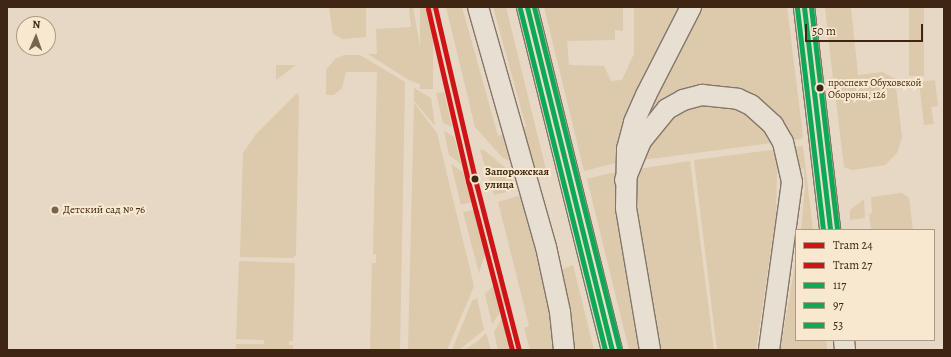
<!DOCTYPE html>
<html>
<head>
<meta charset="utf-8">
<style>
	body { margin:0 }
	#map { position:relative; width:951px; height:357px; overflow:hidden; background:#e6d8c4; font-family:Alegreya,serif }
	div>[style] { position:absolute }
	.green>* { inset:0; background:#ddc9ac; transform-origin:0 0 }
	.roads { filter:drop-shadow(1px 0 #82776a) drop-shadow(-1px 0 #82776a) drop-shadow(0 1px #82776a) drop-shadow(0 -1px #82776a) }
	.primary>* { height:20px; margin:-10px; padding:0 10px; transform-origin:10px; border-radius:10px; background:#e7dfd2 }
	.bus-1>* { height:5px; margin:-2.5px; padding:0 2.5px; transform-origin:2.5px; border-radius:2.5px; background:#10a855 }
	.bus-2>* { height:5px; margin:-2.5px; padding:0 2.5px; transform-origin:2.5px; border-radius:2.5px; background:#10a855 }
	.bus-3>* { height:5px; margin:-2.5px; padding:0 2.5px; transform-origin:2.5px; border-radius:2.5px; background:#10a855 }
	.tram-1>* { height:5px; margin:-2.5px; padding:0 2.5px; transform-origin:2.5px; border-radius:2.5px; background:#ce1417 }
	.tram-2>* { height:5px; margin:-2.5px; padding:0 2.5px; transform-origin:2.5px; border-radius:2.5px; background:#ce1417 }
	.dots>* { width:11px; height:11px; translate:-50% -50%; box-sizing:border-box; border:2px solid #f8e8cf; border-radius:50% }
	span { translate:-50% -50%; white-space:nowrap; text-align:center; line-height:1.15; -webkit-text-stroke:4px #f8e8cf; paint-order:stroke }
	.bus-label { font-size:10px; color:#3e2612 }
	.left { translate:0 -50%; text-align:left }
	.stop-label { font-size:11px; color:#3e2612; font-weight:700 }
	.poi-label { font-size:11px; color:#3e2612 }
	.frame { position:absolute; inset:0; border:8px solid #3e2612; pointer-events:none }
	.legend { position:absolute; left:795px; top:229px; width:140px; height:112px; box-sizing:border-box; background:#f8e8cf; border:1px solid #ae9a83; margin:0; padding:5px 7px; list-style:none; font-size:12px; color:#3e2612 }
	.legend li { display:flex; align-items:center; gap:8px; height:20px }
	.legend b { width:20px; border:1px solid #ae9a83 }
	.north { position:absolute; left:16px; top:16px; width:40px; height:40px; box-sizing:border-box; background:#f8e8cf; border:1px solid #ae9a83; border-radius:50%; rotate:2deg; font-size:11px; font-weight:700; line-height:16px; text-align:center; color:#3e2612 }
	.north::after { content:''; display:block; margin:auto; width:14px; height:18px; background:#796450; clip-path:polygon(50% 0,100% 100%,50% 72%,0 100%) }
	.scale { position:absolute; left:805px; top:24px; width:118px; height:18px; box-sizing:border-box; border:2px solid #3e2612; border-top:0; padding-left:5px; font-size:12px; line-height:14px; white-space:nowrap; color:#3e2612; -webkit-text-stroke:3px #f8e8cf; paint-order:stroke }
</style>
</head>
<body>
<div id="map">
	<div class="green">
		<div style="clip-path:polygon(329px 7px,366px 7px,366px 37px,343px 39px,333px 34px)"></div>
		<div style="clip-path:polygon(409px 7px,413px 7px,427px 87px,409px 80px,368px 54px,377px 54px,376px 29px,411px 27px)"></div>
		<div style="left:420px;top:7px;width:13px;height:82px"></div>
		<div style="clip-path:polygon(446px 7px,462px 7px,498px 136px,526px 127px,493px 7px,506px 7px,548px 178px,503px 158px,475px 127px)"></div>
		<div style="clip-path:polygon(544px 7px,623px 7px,623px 31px,615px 30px,615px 40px,567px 41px,569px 65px,604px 66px,611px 81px,622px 80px,634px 54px,634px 7px,787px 7px,803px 136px,801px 139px,612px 164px,584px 171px)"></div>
		<div style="clip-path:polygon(825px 7px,851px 7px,858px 75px,882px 72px,895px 79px,902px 137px,897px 153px,885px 165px,852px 170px,844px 167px,835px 92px,837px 91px,836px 79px,833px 79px)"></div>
		<div style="left:909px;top:7px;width:15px;height:69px"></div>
		<div style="clip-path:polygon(344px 55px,360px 55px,405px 82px,400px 350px,370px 350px,372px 263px,376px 263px,376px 254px,373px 254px,377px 72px,346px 72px,342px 88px,334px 95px,326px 95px,326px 70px,335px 59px)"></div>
		<div style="clip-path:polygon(276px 65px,296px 65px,276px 80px)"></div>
		<div style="clip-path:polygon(935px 80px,938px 106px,931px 107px,934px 124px,924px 125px,919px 82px)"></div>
		<div style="clip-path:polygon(414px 88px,431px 98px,435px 126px,414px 101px)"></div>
		<div style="clip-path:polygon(444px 92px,452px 127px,443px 123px,436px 93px)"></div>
		<div style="clip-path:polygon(297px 93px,299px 96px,296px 255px,293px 258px,240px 257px,243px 153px,256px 134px)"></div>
		<div style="clip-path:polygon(414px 103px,437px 133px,474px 286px,447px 350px,408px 350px)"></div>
		<div style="clip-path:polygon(444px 131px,454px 137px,461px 164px,449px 155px)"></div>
		<div style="clip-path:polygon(803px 146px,813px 230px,801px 230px,805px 188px,804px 168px,777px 172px,776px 216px,756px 350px,717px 350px,694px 160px)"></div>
		<div style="clip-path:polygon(480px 150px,484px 150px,509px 171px,515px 190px,494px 195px)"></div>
		<div style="clip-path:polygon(690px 161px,714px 350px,629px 350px,587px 179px,606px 174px)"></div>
		<div style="clip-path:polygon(451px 164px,463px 172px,471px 202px,461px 205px)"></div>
		<div style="clip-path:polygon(535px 191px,558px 271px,573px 265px,594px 350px,530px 350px,524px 328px,529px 326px,498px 202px)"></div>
		<div style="clip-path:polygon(902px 193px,909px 198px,913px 230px,871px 230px,869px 214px,872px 213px,871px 197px)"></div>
		<div style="clip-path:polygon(864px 199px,865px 218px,850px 220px,850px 210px)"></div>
		<div style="clip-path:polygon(478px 209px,488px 245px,479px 273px,463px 212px)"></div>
		<div style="clip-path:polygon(796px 259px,796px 340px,826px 340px,827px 350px,780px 350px)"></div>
		<div style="clip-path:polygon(241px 261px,295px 263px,293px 341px,289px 341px,289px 345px,293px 345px,293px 350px,236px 350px,236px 344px,264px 344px,264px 340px,236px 339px,239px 262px)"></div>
		<div style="clip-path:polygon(499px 280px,505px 305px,492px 324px,485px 294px)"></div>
		<div style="clip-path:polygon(477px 298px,484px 330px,459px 350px,452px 350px,472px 301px)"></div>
		<div style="clip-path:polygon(506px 318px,515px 350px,498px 350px,494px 332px,501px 320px)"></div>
		<div style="clip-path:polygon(486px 333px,491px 350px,465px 350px,478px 341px)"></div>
	</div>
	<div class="roads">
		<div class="primary">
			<div style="left:478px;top:7px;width:249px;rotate:74.2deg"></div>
			<div style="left:546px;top:247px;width:66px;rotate:77.8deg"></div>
			<div style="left:560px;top:312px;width:38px;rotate:84deg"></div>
			<div style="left:527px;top:7px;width:353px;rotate:76.1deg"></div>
			<div style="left:804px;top:7px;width:225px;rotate:83.3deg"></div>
			<div style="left:625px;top:180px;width:42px;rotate:-67.7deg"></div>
			<div style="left:641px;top:141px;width:41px;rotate:-50.9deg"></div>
			<div style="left:667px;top:109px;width:18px;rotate:-29deg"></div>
			<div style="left:683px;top:100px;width:20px;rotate:-15deg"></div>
			<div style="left:702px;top:95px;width:36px;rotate:6deg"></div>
			<div style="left:738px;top:99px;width:14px;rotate:25deg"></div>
			<div style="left:751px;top:105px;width:30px;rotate:42deg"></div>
			<div style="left:773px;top:125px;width:20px;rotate:60deg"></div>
			<div style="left:783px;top:142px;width:41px;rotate:77.3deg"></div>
			<div style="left:792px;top:182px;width:170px;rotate:97.8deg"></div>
			<div style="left:844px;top:340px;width:10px;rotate:84deg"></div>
			<div style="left:650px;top:350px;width:144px;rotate:-99.6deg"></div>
			<div style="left:626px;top:208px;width:59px;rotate:-89deg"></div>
			<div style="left:627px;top:149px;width:28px;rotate:-75deg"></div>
			<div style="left:634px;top:122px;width:30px;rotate:-66deg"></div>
			<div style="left:646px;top:95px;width:99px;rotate:-62.9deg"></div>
		</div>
	</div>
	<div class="bus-1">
		<div style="left:527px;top:7px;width:353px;rotate:76.1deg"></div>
		<div style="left:804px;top:7px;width:225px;rotate:83.3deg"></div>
	</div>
	<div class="bus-2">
		<div style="left:797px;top:8px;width:224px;rotate:83.3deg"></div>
		<div style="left:520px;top:9px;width:351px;rotate:76deg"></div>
	</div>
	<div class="bus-3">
		<div style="left:534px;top:7px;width:351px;rotate:76deg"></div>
		<div style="left:811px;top:7px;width:224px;rotate:83.3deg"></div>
	</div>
	<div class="tram-1">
		<div style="left:435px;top:7px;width:177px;rotate:76.9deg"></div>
		<div style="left:475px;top:179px;width:177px;rotate:75.6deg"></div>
	</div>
	<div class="tram-2">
		<div style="left:428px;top:9px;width:177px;rotate:76.9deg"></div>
		<div style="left:468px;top:181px;width:175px;rotate:75.4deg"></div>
	</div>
	<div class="dots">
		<div style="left:820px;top:88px;background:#3e2612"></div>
		<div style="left:475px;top:179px;background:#3e2612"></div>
		<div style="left:55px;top:210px;background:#796450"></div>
	</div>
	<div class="bus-label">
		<span class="left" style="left:828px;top:88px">проспект Обуховской<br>Обороны, 126</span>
	</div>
	<div class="stop-label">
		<span class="left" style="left:485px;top:179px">Запорожская<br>улица</span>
	</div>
	<div class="poi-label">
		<span class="left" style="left:63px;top:210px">Детский сад № 76</span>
	</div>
	<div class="frame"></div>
	<ul class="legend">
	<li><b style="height:5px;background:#ce1417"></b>Tram 24</li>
	<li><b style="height:5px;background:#ce1417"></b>Tram 27</li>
	<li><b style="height:5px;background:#10a855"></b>117</li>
	<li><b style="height:5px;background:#10a855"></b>97</li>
	<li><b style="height:5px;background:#10a855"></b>53</li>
	</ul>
	<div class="north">N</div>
	<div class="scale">50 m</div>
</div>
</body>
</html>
